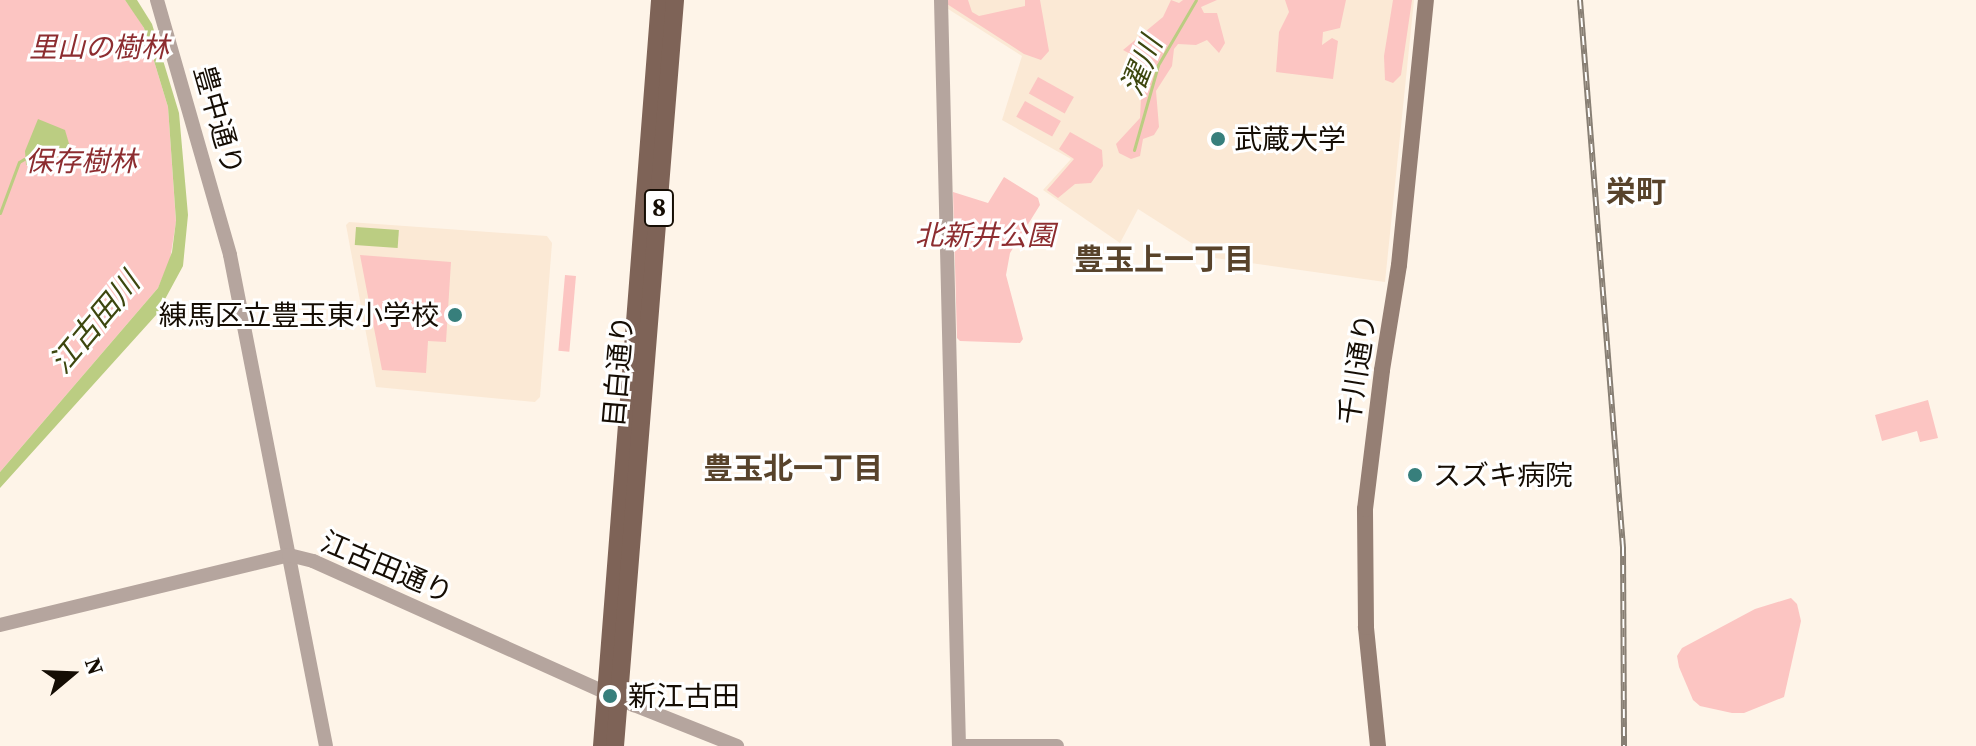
<!DOCTYPE html>
<html>
<head>
<meta charset="utf-8">
<style>
	body { margin:0 }
	#map { position:relative; width:1976px; height:746px; overflow:hidden; background:#fef4e8; font-family:"Source Serif 4","Noto Sans JP",serif }
	div>[style] { position:absolute }
	.built>* { inset:0; background:#fbe9d5 }
	.green>* { inset:0; background:#fcc5c2; transform-origin:0 0 }
	.water>* { inset:0; background:#bbcd82; transform-origin:0 0 }
	.stream>* { height:3px; margin:-1.5px; padding:0 1.5px; transform-origin:1.5px; border-radius:1.5px; background:#bbcd82 }
	.tertiary>* { height:14px; margin:-7px; padding:0 7px; transform-origin:7px; border-radius:7px; background:#b5a59e }
	.secondary>* { height:16px; margin:-8px; padding:0 8px; transform-origin:8px; border-radius:8px; background:#957f74 }
	.primary>* { height:18px; margin:-9px; padding:0 9px; transform-origin:9px; border-radius:9px; background:#7e6357 }
	.rail>* { height:6px; margin-top:-3px; transform-origin:0; background:repeating-linear-gradient(90deg,#fff 0 9px,#887f74 0 18px); box-sizing:border-box; border-block:2px solid #887f74 }
	.dots>* { width:22px; height:22px; translate:-50% -50%; box-sizing:border-box; border:4px solid #fff; border-radius:50% }
	span { translate:-50% -50%; white-space:nowrap; text-align:center; line-height:1.15; -webkit-text-stroke:6px #fff; paint-order:stroke }
	.shield-label span { padding:2px 6px; background:#fff; border:2px solid; border-radius:6px; -webkit-text-stroke-width:0 }
	.shield-label { font-size:26px; color:#150d04; font-weight:700 }
	.park-label { font-size:28px; color:#8d2d30; font-style:italic }
	.street-label { font-size:28px; color:#150d04 }
	.poi-label { font-size:28px; color:#150d04 }
	.left { translate:0 -50%; text-align:left }
	.right { translate:-100% -50%; text-align:right }
	.water-label { font-size:30px; color:#3d470f; font-style:italic }
	.neighbourhood-label { font-size:30px; color:#58432b; font-weight:700 }
	.north { position:absolute; left:32px; top:634px; width:80px; height:80px; -webkit-text-stroke:6px #fff; paint-order:stroke; rotate:71deg; font-size:22px; font-weight:700; line-height:32px; text-align:center; color:#150d04 }
	.north::after { content:''; display:block; margin:auto; width:28px; height:36px; background:#150d04; clip-path:polygon(50% 0,100% 100%,50% 72%,0 100%) }
</style>
</head>
<body>
<div id="map">
	<div class="built">
		<div style="clip-path:polygon(945px 0,1414px 0,1385px 282px,1215px 258px,1138px 209px,1120px 243px,1043px 190px,1071px 159px,1002px 120px,1022px 56px,945px 7px)"></div>
		<div style="clip-path:polygon(349px 222px,547px 236px,552px 243px,540px 397px,535px 402px,376px 387px,346px 225px)"></div>
	</div>
	<div class="green">
		<div style="clip-path:polygon(0 0,125px 0,134px 12px,144px 28px,168px 107px,176px 222px,170px 260px,158px 288px,0 472px)"></div>
		<div style="clip-path:polygon(947px 0,968px 0,972px 12px,979px 16px,1025px 6px,1025px 0,1040px 0,1049px 51px,1041px 60px,1024px 54px,947px 4px)"></div>
		<div style="clip-path:polygon(1171px 0,1179px 3px,1183px 0,1217px 0,1201px 7px,1204px 13px,1217px 13px,1225px 43px,1219px 53px,1207px 40px,1196px 45px,1178px 44px,1174px 49px,1172px 66px,1156px 91px,1159px 127px,1154px 135px,1143px 139px,1140px 156px,1131px 159px,1119px 153px,1116px 144px,1140px 118px,1141px 98px,1137px 86px,1127px 80px,1122px 69px,1136px 57px,1123px 50px,1163px 17px)"></div>
		<div style="clip-path:polygon(1285px 0,1346px 0,1340px 28px,1323px 32px,1322px 45px,1332px 38px,1338px 41px,1333px 79px,1276px 72px,1279px 32px,1289px 12px)"></div>
		<div style="clip-path:polygon(1393px 0,1412px 0,1401px 75px,1393px 83px,1385px 80px,1384px 56px)"></div>
		<div style="left:1038px;top:77px;width:41px;height:19px;rotate:29deg"></div>
		<div style="left:1025px;top:101px;width:41px;height:18px;rotate:29deg"></div>
		<div style="clip-path:polygon(1070px 132px,1102px 150px,1103px 166px,1091px 183px,1075px 184px,1058px 198px,1047px 190px,1074px 159px,1059px 149px)"></div>
		<div style="clip-path:polygon(1004px 177px,1038px 198px,1040px 205px,1010px 253px,1006px 275px,1023px 339px,1020px 343px,960px 341px,957px 338px,953px 192px,988px 203px)"></div>
		<div style="clip-path:polygon(360px 255px,451px 262px,446px 342px,428px 341px,426px 373px,382px 370px)"></div>
		<div style="left:565px;top:275px;width:11px;height:76px;rotate:5deg"></div>
		<div style="clip-path:polygon(1928px 400px,1938px 438px,1920px 442px,1917px 431px,1882px 441px,1875px 415px)"></div>
		<div style="clip-path:polygon(1791px 598px,1797px 604px,1801px 621px,1784px 697px,1744px 713px,1732px 713px,1700px 706px,1693px 700px,1679px 667px,1677px 656px,1682px 648px,1755px 609px)"></div>
	</div>
	<div class="water">
		<div style="clip-path:polygon(125px 0,137px 0,152px 24px,179px 113px,188px 215px,183px 266px,157px 314px,0 488px,0 472px,158px 288px,172px 252px,176px 221px,168px 107px,144px 28px)"></div>
		<div style="clip-path:polygon(38px 119px,65px 130px,70px 147px,64px 155px,26px 165px,25px 151px)"></div>
		<div style="left:356px;top:227px;width:43px;height:18px;rotate:4deg"></div>
	</div>
	<div class="stream">
		<div style="left:1134px;top:150px;width:88px;rotate:-74.2deg"></div>
		<div style="left:1158px;top:65px;width:75px;rotate:-59.7deg"></div>
		<div style="left:0;top:213px;width:54px;rotate:-69.6deg"></div>
		<div style="left:19px;top:162px;width:6px;rotate:-31deg"></div>
	</div>
	<div class="tertiary">
		<div style="left:157px;top:0;width:265px;rotate:74deg"></div>
		<div style="left:230px;top:255px;width:500px;rotate:78.94deg"></div>
		<div style="left:941px;top:0;width:746px;rotate:88.62deg"></div>
		<div style="left:0;top:625px;width:297px;rotate:-13.6deg"></div>
		<div style="left:289px;top:555px;width:25px;rotate:14deg"></div>
		<div style="left:313px;top:561px;width:352px;rotate:24.2deg"></div>
		<div style="left:634px;top:705px;width:111px;rotate:21.7deg"></div>
		<div style="left:965px;top:746px;width:92px"></div>
	</div>
	<div class="secondary">
		<div style="left:1378px;top:746px;width:120px;rotate:-95.8deg"></div>
		<div style="left:1366px;top:627px;width:118px;rotate:-90.5deg"></div>
		<div style="left:1365px;top:509px;width:140px;rotate:-83deg"></div>
		<div style="left:1382px;top:370px;width:106px;rotate:-80.8deg"></div>
		<div style="left:1399px;top:265px;width:266px;rotate:-84.2deg"></div>
	</div>
	<div class="primary">
		<div style="left:602px;top:746px;width:748px;rotate:-85.55deg"></div>
		<div style="left:615px;top:746px;width:748px;rotate:-85.4deg"></div>
	</div>
	<div class="rail">
		<div style="left:1580px;top:0;width:549px;rotate:85.51deg"></div>
		<div style="left:1623px;top:547px;width:199px;rotate:89.7deg"></div>
	</div>
	<div class="dots">
		<div style="left:1218px;top:139px;background:#377f7c"></div>
		<div style="left:455px;top:315px;background:#377f7c"></div>
		<div style="left:1415px;top:475px;background:#377f7c"></div>
		<div style="left:610px;top:696px;background:#377f7c"></div>
	</div>
	<div class="shield-label">
		<span style="left:659px;top:208px">8</span>
	</div>
	<div class="park-label">
		<span style="left:99px;top:47px">里山の樹林</span>
		<span style="left:81px;top:161px">保存樹林</span>
		<span style="left:985px;top:235px">北新井公園</span>
	</div>
	<div class="street-label">
		<span style="left:219px;top:120px;rotate:74deg">豊中通り</span>
		<span style="left:1357px;top:369px;rotate:-81deg">千川通り</span>
		<span style="left:618px;top:371px;rotate:-85deg">目白通り</span>
		<span style="left:387px;top:567px;rotate:23deg">江古田通り</span>
	</div>
	<div class="poi-label">
		<span class="left" style="left:1234px;top:139px">武蔵大学</span>
		<span class="right" style="left:439px;top:315px">練馬区立豊玉東小学校</span>
		<span class="left" style="left:1433px;top:475px">スズキ病院</span>
		<span class="left" style="left:628px;top:696px">新江古田</span>
	</div>
	<div class="water-label">
		<span style="left:1142px;top:66px;rotate:-68deg">濯川</span>
		<span style="left:95px;top:323px;rotate:-50deg">江古田川</span>
	</div>
	<div class="neighbourhood-label">
		<span style="left:1636px;top:192px">栄町</span>
		<span style="left:1164px;top:260px">豊玉上一丁目</span>
		<span style="left:793px;top:469px">豊玉北一丁目</span>
	</div>
	<div class="north">N</div>
</div>
</body>
</html>
